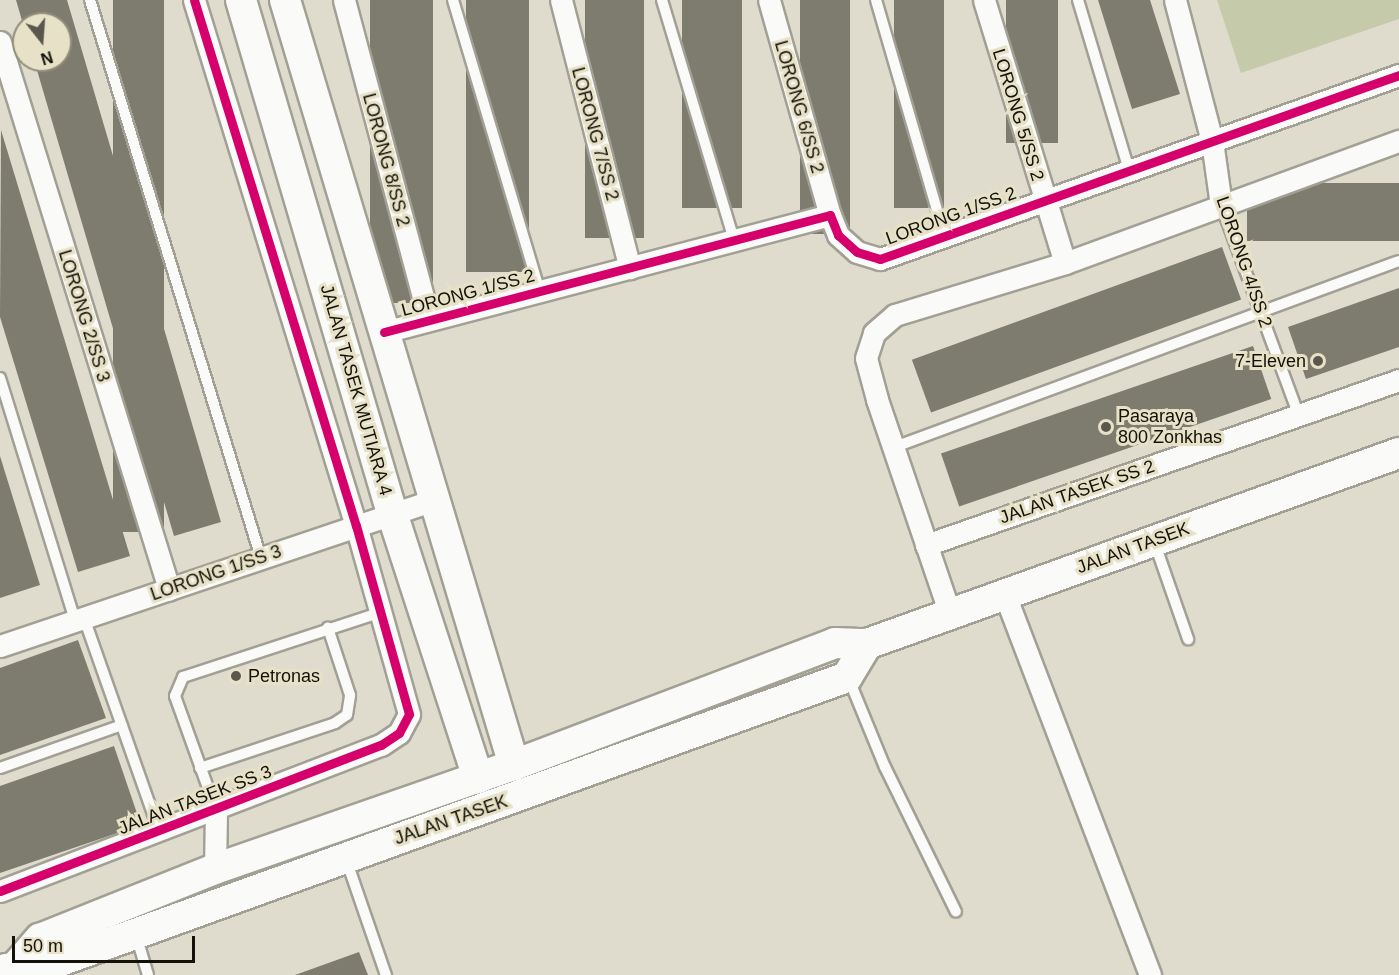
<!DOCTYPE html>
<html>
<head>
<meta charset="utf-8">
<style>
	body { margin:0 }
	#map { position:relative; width:1399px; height:975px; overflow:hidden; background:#dfdcce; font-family:Helvetica,sans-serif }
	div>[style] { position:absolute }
	.green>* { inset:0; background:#c5caaa }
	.building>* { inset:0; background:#7e7c6e; transform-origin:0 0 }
	.roads { filter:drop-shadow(2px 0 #a2a095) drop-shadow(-2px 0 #a2a095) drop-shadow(0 2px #a2a095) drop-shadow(0 -2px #a2a095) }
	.lane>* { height:10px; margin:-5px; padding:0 5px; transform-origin:5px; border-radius:5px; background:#fafaf8 }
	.street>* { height:21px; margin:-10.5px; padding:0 10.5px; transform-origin:10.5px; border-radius:10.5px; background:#fafaf8 }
	.secondary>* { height:30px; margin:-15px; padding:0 15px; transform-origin:15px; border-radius:15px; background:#fafaf8 }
	.cycleway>* { height:9px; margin:-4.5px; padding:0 4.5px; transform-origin:4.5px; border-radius:4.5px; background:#d6006c }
	.dots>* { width:16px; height:16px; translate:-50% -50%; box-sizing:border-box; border:3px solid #e6e1c7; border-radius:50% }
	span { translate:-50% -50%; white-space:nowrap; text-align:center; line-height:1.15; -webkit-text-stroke:6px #e6e1c7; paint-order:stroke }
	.street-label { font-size:18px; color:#131108 }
	.poi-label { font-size:18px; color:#131108 }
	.right { translate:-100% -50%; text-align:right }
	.left { translate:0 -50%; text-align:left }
	.north { position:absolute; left:12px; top:12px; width:60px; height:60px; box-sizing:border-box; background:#e6e1c7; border:2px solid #928e7b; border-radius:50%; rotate:163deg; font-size:16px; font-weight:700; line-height:24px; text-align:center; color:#131108 }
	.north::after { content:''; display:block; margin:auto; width:21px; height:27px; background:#5a584d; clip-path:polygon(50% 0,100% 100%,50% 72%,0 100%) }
	.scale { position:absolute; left:12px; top:936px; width:183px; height:27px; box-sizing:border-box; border:3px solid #131108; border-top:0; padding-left:8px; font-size:18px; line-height:21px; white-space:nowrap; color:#131108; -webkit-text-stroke:4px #e6e1c7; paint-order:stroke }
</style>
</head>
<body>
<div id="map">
	<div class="green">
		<div style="clip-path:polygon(1217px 0,1399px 0,1399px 19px,1241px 73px)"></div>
	</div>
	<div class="building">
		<div style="clip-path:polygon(16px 0,67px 0,221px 522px,174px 536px,34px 60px,60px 60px,60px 24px,23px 24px)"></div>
		<div style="left:113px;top:0;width:51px;height:532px"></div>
		<div style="left:370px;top:0;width:63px;height:303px"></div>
		<div style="left:466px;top:0;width:63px;height:272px"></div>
		<div style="left:585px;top:0;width:59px;height:238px"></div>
		<div style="left:682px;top:0;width:60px;height:208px"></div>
		<div style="left:800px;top:0;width:50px;height:234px"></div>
		<div style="left:894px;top:0;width:50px;height:208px"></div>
		<div style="left:1006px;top:0;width:52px;height:143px"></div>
		<div style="clip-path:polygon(1098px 0,1150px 0,1180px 94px,1132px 109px)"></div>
		<div style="clip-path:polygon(1px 130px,130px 556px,78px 572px,0 317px)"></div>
		<div style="left:1399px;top:183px;width:58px;height:152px;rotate:90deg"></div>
		<div style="left:1222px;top:247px;width:56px;height:330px;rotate:70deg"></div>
		<div style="clip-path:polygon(1399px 288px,1399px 347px,1306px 379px,1288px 327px)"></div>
		<div style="left:1253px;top:346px;width:56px;height:330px;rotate:71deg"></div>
		<div style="clip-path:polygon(0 456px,40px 585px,0 598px)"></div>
		<div style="clip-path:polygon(78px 640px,106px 718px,0 755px,0 668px)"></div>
		<div style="clip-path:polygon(114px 746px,141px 825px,0 873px,0 786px)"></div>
		<div style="clip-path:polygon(359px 952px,368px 975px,295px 975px)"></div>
	</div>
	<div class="roads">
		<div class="lane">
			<div style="left:90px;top:0;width:584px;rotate:72.96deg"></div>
			<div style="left:453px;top:0;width:304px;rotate:73.4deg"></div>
			<div style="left:662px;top:0;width:251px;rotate:73.3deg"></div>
			<div style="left:876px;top:0;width:247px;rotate:73.8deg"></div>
			<div style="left:1078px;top:0;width:177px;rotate:73.3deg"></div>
			<div style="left:1221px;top:205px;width:225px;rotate:69.7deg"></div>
			<div style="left:0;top:378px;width:254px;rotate:72.8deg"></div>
			<div style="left:892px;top:448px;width:540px;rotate:-20.25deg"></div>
			<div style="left:1155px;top:544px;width:101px;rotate:70.8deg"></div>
			<div style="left:84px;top:618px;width:226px;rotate:70.6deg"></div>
			<div style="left:848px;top:677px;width:97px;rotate:67.7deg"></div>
			<div style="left:885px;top:767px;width:161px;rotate:63.9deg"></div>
			<div style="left:0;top:768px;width:129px;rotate:-19.4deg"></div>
			<div style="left:200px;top:768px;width:142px;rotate:-18.4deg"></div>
			<div style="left:335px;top:723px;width:14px;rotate:-34deg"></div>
			<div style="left:347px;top:715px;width:20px;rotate:-81deg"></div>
			<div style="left:350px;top:695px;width:71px;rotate:-108.2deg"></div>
			<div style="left:216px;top:810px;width:121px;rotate:-109.8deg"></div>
			<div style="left:175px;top:696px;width:21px;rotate:-67deg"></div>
			<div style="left:183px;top:677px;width:209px;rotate:-18.1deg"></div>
			<div style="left:346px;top:859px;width:123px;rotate:71deg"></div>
			<div style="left:136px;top:935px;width:42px;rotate:73.3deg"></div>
		</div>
		<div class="street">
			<div style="left:344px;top:0;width:330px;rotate:75.1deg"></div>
			<div style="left:561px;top:0;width:277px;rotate:75.6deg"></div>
			<div style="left:769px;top:0;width:223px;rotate:74.2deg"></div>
			<div style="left:984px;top:0;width:275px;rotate:72.9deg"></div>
			<div style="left:1175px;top:0;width:146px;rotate:75.3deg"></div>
			<div style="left:1212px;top:141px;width:65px;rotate:82deg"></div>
			<div style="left:0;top:42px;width:573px;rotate:72.83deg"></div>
			<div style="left:384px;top:332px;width:461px;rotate:-14.7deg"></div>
			<div style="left:830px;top:215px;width:22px;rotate:68deg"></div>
			<div style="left:838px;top:235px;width:25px;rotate:42deg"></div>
			<div style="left:857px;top:252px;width:24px;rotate:17deg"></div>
			<div style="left:880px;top:259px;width:551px;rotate:-19.52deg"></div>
			<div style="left:926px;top:545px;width:501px;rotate:-19.23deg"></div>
			<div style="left:1005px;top:595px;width:407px;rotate:69.1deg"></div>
			<div style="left:950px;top:614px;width:227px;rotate:-108.8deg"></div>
			<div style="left:877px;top:399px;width:42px;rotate:-105deg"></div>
			<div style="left:866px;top:358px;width:26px;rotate:-72deg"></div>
			<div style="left:874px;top:333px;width:28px;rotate:-41deg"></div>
			<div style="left:895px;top:315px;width:178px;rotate:-17deg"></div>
			<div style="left:1065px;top:263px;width:356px;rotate:-20.1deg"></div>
			<div style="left:0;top:646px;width:457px;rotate:-18.6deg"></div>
			<div style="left:215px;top:869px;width:59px;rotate:-89deg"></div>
			<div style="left:0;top:891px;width:408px;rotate:-21deg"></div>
			<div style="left:381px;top:745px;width:22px;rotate:-34deg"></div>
			<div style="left:399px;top:733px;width:21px;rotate:-62deg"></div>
			<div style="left:409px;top:714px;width:195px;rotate:-105.7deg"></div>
			<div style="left:356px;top:526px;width:550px;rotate:-107.12deg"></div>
		</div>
		<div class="secondary">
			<div style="left:241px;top:0;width:535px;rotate:73.6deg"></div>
			<div style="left:392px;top:513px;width:279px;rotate:72deg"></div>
			<div style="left:285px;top:0;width:799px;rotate:73.34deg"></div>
			<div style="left:17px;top:965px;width:35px;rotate:-49deg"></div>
			<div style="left:40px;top:939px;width:188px;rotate:-21.8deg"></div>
			<div style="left:215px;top:869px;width:317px;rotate:-19.2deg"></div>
			<div style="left:514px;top:765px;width:343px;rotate:-20.8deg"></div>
			<div style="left:835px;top:643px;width:32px;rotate:2deg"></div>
			<div style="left:867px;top:644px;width:565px;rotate:-19.75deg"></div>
			<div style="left:6px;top:969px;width:43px;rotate:-5.3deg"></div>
			<div style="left:49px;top:965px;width:848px;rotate:-19.84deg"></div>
			<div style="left:847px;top:677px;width:39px;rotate:-59deg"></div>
		</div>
	</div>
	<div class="cycleway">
		<div style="left:384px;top:332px;width:461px;rotate:-14.7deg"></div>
		<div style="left:830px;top:215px;width:22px;rotate:68deg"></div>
		<div style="left:838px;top:235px;width:25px;rotate:42deg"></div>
		<div style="left:857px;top:252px;width:24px;rotate:17deg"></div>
		<div style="left:880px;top:259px;width:551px;rotate:-19.52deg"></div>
		<div style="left:0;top:891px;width:408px;rotate:-21deg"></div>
		<div style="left:381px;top:745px;width:22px;rotate:-34deg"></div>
		<div style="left:399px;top:733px;width:21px;rotate:-62deg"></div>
		<div style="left:409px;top:714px;width:195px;rotate:-105.7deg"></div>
		<div style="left:356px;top:526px;width:550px;rotate:-107.12deg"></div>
	</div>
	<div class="dots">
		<div style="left:1318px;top:361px;background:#5a584d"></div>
		<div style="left:1106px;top:427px;background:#5a584d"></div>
		<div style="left:236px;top:676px;background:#5a584d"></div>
	</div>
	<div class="street-label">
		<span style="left:799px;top:107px;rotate:74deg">LORONG 6/SS 2</span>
		<span style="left:1018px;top:115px;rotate:73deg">LORONG 5/SS 2</span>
		<span style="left:595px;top:134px;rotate:75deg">LORONG 7/SS 2</span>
		<span style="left:386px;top:160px;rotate:75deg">LORONG 8/SS 2</span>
		<span style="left:951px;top:216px;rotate:-20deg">LORONG 1/SS 2</span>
		<span style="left:1244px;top:262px;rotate:71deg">LORONG 4/SS 2</span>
		<span style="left:468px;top:293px;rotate:-15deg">LORONG 1/SS 2</span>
		<span style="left:84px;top:316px;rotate:73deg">LORONG 2/SS 3</span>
		<span style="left:356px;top:390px;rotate:74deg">JALAN TASEK MUTIARA 4</span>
		<span style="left:1077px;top:492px;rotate:-19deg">JALAN TASEK SS 2</span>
		<span style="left:1133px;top:548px;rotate:-20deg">JALAN TASEK</span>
		<span style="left:216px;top:573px;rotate:-19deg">LORONG 1/SS 3</span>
		<span style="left:195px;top:800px;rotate:-21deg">JALAN TASEK SS 3</span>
		<span style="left:451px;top:820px;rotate:-19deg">JALAN TASEK</span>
	</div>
	<div class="poi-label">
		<span class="right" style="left:1306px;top:361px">7-Eleven</span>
		<span class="left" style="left:1118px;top:427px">Pasaraya<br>800 Zonkhas</span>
		<span class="left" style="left:248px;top:676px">Petronas</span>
	</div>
	<div class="north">N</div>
	<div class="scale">50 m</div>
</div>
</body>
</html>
